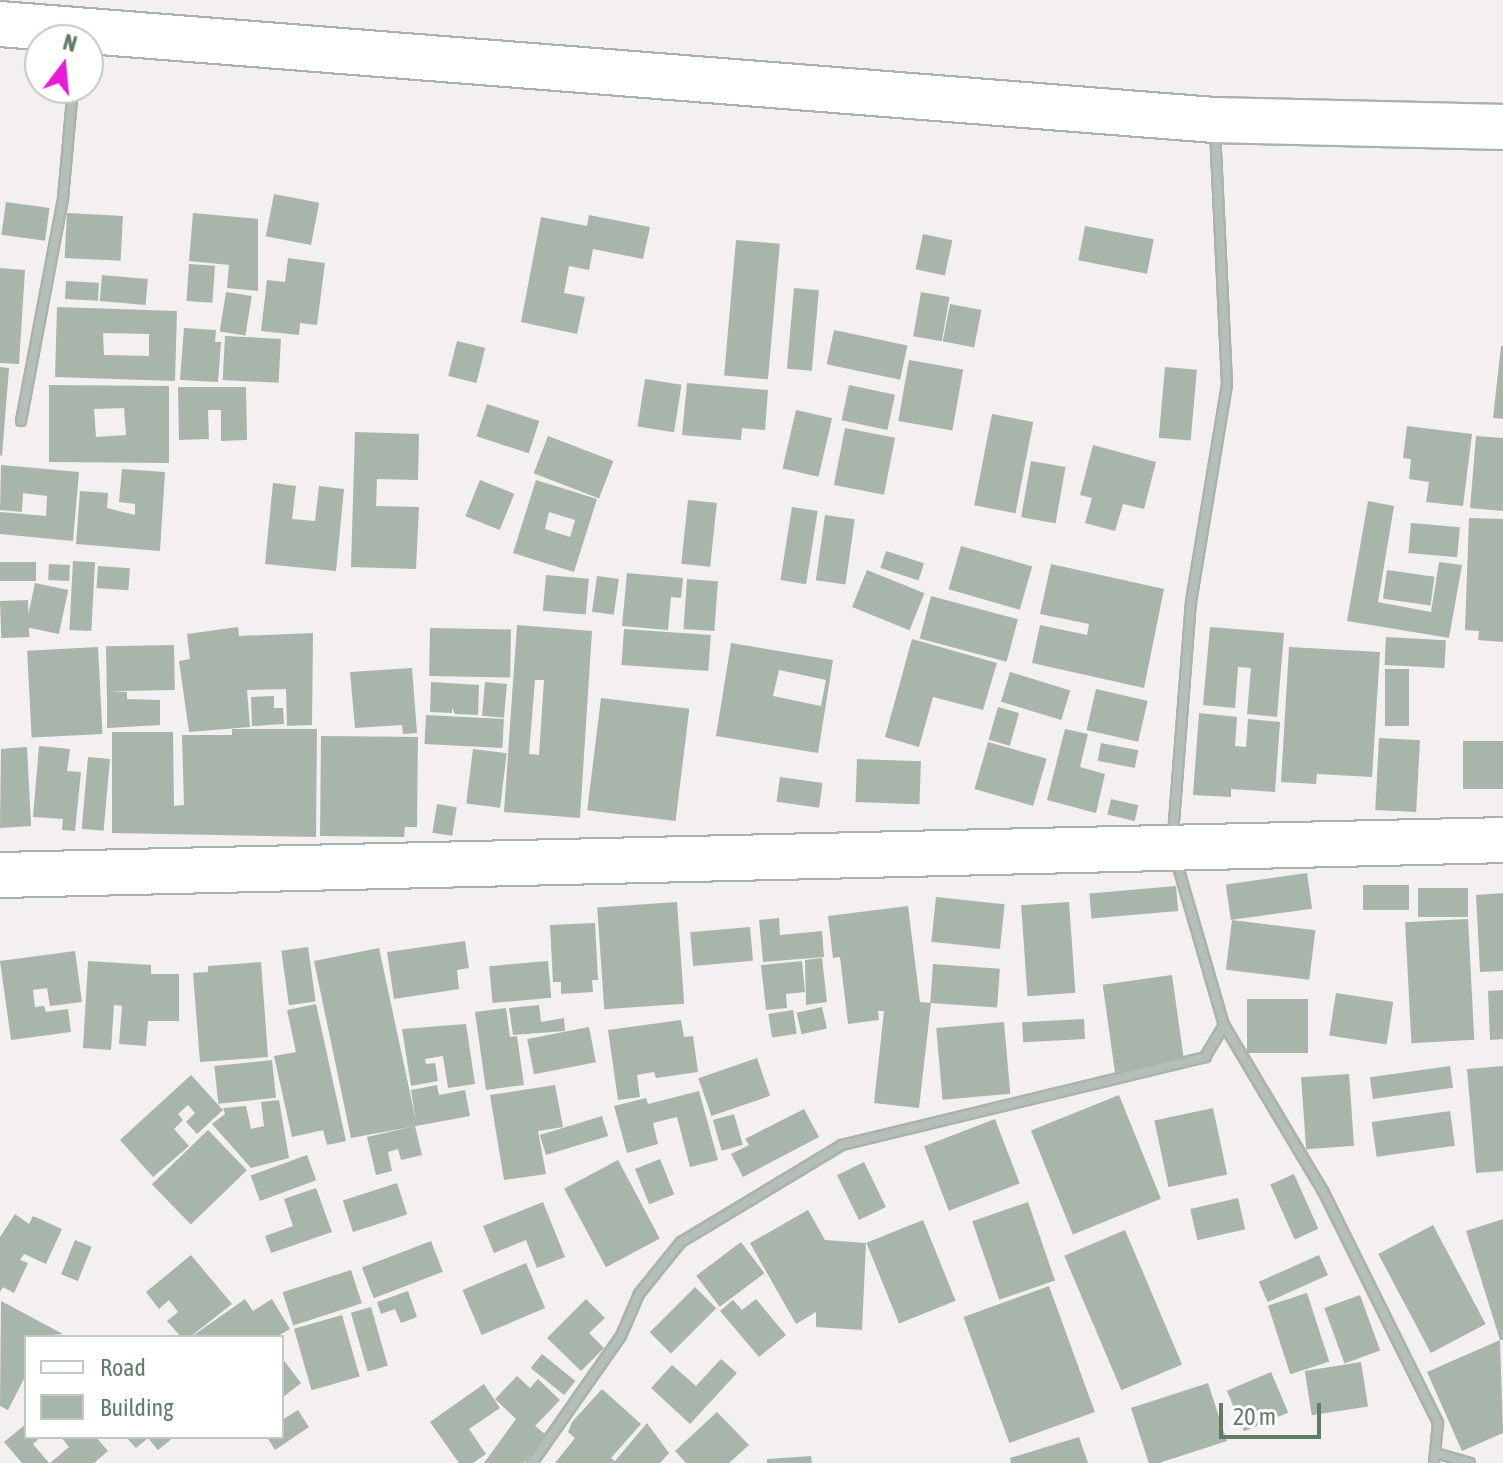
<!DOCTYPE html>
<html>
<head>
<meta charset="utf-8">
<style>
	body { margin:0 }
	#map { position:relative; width:1503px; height:1463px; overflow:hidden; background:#f4eff0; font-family:"Asap Condensed",sans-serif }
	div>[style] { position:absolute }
	.building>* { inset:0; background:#a8b5ab; transform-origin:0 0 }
	.roads { filter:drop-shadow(2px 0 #a8b4ab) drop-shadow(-2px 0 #a8b4ab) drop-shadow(0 2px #a8b4ab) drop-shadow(0 -2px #a8b4ab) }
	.street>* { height:8px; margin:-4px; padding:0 4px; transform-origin:4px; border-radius:4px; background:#b5bfb8 }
	.secondary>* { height:44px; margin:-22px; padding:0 22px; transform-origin:22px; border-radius:22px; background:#fff }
	.highway>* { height:44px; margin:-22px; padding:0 22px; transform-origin:22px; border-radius:22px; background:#fff }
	span { translate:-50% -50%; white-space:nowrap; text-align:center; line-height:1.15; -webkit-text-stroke:8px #fff; paint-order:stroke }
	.legend { position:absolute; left:24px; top:1335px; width:260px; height:104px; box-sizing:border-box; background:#fff; border:2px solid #bfcbc2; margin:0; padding:10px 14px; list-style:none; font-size:24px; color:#5e7c66 }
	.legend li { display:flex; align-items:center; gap:16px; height:40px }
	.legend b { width:40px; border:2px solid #bfcbc2 }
	.north { position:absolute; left:24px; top:24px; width:80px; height:80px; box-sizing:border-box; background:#fff; border:2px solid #bfcbc2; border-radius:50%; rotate:16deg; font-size:22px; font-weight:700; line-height:32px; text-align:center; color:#5e7c66 }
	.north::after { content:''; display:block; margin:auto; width:28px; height:36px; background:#e91ad5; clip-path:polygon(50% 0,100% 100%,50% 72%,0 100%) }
	.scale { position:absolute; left:1219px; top:1403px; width:102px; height:36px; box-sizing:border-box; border:4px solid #5e7c66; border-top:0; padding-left:10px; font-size:24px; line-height:28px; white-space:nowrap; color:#5e7c66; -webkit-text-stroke:6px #fff; paint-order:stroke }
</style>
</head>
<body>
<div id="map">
	<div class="building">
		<div style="left:274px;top:194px;width:46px;height:43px;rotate:11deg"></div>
		<div style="left:6px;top:202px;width:44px;height:33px;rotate:8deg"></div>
		<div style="left:67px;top:213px;width:56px;height:45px;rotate:3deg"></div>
		<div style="clip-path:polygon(193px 213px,258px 219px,258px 291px,227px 288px,229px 265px,189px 261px)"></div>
		<div style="clip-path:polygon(589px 215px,650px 227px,643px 259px,593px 249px,589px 270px,569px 266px,564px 293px,585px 297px,577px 334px,521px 322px,541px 217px,587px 226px)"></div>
		<div style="left:1085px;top:226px;width:70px;height:35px;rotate:11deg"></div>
		<div style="left:923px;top:234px;width:30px;height:36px;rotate:12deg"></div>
		<div style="left:736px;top:240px;width:44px;height:136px;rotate:5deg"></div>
		<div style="clip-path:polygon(288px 258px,325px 263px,317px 325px,300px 323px,299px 335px,261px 331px,267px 280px,285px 282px)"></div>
		<div style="left:189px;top:264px;width:26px;height:37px;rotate:4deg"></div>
		<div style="clip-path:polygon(0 268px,25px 270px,19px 364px,0 363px)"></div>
		<div style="left:102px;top:275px;width:46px;height:26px;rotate:5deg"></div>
		<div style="left:66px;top:281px;width:33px;height:18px;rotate:3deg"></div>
		<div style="left:794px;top:288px;width:25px;height:81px;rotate:5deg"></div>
		<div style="left:226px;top:292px;width:26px;height:40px;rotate:9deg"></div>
		<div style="left:921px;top:292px;width:29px;height:45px;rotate:10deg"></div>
		<div style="left:950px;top:304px;width:32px;height:38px;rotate:11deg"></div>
		<div style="clip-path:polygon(evenodd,57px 307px,177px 311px,175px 381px,55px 377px,57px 307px,103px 333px,149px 334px,149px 356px,104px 355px,103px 333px)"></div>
		<div style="clip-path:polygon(184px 328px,216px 330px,215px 342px,221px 342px,218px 382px,180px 380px)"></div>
		<div style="left:834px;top:330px;width:75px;height:35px;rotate:12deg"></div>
		<div style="left:225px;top:336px;width:56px;height:44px;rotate:3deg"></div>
		<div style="left:457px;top:341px;width:29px;height:36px;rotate:14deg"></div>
		<div style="clip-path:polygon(1501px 346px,1503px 346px,1503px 419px,1493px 418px)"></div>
		<div style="left:909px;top:360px;width:55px;height:62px;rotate:10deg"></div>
		<div style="clip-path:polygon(0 367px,9px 368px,2px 456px,0 455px)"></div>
		<div style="left:1165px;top:367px;width:32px;height:71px;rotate:5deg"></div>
		<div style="left:645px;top:379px;width:37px;height:48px;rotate:9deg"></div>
		<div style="clip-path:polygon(687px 383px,768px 390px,765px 430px,742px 428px,741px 440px,682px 435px)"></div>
		<div style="clip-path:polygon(evenodd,49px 385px,169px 386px,169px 463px,49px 462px,49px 385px,124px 408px,126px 435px,96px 437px,94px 409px,124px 408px)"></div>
		<div style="left:849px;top:385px;width:47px;height:36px;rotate:12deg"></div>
		<div style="clip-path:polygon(178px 387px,246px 387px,247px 440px,221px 441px,221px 410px,208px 410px,209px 439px,179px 440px)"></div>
		<div style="left:487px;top:404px;width:55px;height:34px;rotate:18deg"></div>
		<div style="left:796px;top:410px;width:37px;height:60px;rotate:13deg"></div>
		<div style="left:992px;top:414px;width:42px;height:93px;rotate:11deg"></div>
		<div style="clip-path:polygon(1407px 426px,1472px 434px,1463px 506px,1426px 502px,1429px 482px,1409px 479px,1411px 459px,1403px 458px)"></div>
		<div style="left:845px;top:428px;width:51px;height:58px;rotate:11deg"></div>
		<div style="clip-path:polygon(355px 432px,419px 434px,418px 480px,377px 479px,376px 506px,419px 507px,416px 569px,351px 567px)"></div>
		<div style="left:548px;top:436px;width:70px;height:40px;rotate:21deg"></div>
		<div style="clip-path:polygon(1476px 436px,1503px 438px,1503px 511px,1470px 508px)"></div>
		<div style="clip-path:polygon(1093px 445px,1156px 462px,1144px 509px,1123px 504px,1115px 531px,1085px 523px,1092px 498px,1080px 495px)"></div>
		<div style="left:1031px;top:461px;width:35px;height:57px;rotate:10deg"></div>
		<div style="clip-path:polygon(1px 465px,79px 472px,73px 541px,0 534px,0 512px,46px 516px,47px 496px,23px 493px,22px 512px,0 510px)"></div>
		<div style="clip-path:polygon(122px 469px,165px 472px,160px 551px,76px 544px,80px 491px,108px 493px,107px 508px,135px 515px,135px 504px,119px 502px)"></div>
		<div style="left:480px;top:480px;width:37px;height:39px;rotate:22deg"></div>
		<div style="clip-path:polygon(evenodd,536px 480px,597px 499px,574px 572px,513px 553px,536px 480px,549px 512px,575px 520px,570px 537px,545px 529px,549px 512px)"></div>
		<div style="clip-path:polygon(273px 483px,296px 486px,292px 519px,315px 521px,319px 486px,344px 489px,336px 571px,265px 564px)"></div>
		<div style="left:688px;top:500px;width:29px;height:64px;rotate:6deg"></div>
		<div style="clip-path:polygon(1368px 501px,1394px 506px,1378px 602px,1431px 612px,1439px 562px,1462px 565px,1449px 638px,1347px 621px)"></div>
		<div style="left:792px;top:507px;width:26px;height:74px;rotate:9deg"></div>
		<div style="left:825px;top:515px;width:30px;height:66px;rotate:8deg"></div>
		<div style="clip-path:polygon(1469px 518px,1503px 519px,1503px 642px,1478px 640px,1479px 631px,1465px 630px)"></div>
		<div style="left:1411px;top:523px;width:49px;height:30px;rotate:5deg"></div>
		<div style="left:961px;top:546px;width:74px;height:45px;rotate:16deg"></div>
		<div style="left:886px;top:551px;width:40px;height:18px;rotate:18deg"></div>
		<div style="left:73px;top:561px;width:22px;height:69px;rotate:3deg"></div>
		<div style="left:0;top:562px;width:36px;height:19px"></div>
		<div style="left:49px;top:564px;width:21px;height:16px;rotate:3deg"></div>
		<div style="clip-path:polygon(1051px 564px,1164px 589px,1144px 688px,1032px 663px,1040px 625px,1087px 635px,1089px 624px,1040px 614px)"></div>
		<div style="left:98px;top:566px;width:32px;height:22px;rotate:4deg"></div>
		<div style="left:867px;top:570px;width:62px;height:40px;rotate:22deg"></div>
		<div style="left:1387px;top:570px;width:48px;height:29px;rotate:8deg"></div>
		<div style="clip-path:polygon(627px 573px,683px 578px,681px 598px,671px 597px,668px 630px,622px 626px)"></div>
		<div style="left:546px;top:575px;width:43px;height:36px;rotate:5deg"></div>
		<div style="left:597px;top:576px;width:22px;height:36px;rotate:8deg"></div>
		<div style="left:687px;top:579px;width:31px;height:50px;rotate:4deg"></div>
		<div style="left:35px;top:583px;width:34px;height:45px;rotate:12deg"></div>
		<div style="left:931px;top:596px;width:90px;height:44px;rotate:15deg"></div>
		<div style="left:28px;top:600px;width:37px;height:28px;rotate:88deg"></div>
		<div style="clip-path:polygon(evenodd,517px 625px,592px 631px,580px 818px,504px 812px,517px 625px,535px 680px,544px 680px,539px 755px,529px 754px,535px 680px)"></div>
		<div style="clip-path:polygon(238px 627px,239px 636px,313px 633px,312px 725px,287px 726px,286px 689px,247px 690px,250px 727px,189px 732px,179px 661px,190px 659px,187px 634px)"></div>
		<div style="clip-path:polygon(1210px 627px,1284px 633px,1277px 717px,1247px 714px,1251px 668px,1238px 667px,1235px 708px,1203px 705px)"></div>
		<div style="left:430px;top:628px;width:81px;height:48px;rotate:1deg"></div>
		<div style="left:624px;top:629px;width:87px;height:36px;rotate:4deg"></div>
		<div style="left:1386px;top:637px;width:60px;height:28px;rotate:3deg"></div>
		<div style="clip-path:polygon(912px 639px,997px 663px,983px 710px,933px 697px,919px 747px,885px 737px)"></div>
		<div style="clip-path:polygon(evenodd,731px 643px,833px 660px,818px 753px,716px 736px,731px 643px,779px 670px,826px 680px,821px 706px,773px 696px,779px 670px)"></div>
		<div style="left:174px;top:645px;width:45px;height:68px;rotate:89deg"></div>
		<div style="left:98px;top:647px;width:87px;height:71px;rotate:87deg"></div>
		<div style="clip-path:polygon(1289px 647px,1380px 652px,1372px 777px,1317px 774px,1316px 784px,1281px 782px)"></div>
		<div style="clip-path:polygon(412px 668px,417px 733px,403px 734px,402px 725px,355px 728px,350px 672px)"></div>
		<div style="left:1385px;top:669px;width:24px;height:57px"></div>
		<div style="left:1010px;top:672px;width:63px;height:31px;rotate:17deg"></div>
		<div style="clip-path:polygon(431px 682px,479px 685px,478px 715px,455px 714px,452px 708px,452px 713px,430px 712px)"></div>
		<div style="left:485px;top:682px;width:22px;height:34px;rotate:5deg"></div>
		<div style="left:1096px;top:689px;width:53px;height:42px;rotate:13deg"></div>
		<div style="clip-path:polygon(107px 691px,127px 692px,127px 699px,160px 700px,160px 725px,107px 728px)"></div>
		<div style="clip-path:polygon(274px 696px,274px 708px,283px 708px,284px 724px,252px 726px,251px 697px)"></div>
		<div style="left:601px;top:698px;width:89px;height:113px;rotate:7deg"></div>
		<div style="left:998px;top:707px;width:22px;height:34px;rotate:16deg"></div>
		<div style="clip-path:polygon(1199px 713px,1237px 717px,1235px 746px,1246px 747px,1248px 719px,1280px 722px,1275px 792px,1231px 789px,1231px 797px,1193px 795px)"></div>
		<div style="left:426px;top:715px;width:78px;height:29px;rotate:3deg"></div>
		<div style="clip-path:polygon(232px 729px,317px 729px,316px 837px,112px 833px,112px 732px,173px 732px,174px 806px,184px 805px,182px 735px,232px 735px)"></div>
		<div style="clip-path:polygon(1065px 729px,1088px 734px,1080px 767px,1105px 774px,1096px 813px,1047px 800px)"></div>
		<div style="clip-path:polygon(321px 736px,418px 737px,417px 827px,405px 827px,404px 837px,320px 836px)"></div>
		<div style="left:1379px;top:738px;width:41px;height:72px;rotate:3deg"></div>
		<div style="left:1503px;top:741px;width:48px;height:40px;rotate:90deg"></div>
		<div style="left:988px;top:742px;width:61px;height:49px;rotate:16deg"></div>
		<div style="left:1101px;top:743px;width:38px;height:18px;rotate:11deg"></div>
		<div style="clip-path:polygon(39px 746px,70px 749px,67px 771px,81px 772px,75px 831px,62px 830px,63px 819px,33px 817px)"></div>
		<div style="clip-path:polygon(27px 747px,31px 826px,0 828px,1px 749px)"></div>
		<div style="left:473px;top:749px;width:34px;height:55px;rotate:7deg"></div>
		<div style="left:88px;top:757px;width:22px;height:72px;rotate:5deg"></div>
		<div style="left:857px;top:759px;width:64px;height:43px;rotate:2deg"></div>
		<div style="left:780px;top:777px;width:43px;height:25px;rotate:8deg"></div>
		<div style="left:1111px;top:799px;width:28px;height:16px;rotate:13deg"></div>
		<div style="left:437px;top:804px;width:20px;height:29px;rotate:9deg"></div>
		<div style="left:1307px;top:873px;width:36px;height:82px;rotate:82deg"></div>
		<div style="left:1363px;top:885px;width:46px;height:25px"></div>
		<div style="left:1176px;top:886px;width:25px;height:87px;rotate:85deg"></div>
		<div style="left:1418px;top:888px;width:50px;height:29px"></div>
		<div style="clip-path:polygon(1503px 893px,1503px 971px,1480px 972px,1476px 895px)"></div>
		<div style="left:936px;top:897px;width:69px;height:45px;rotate:6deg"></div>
		<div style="left:677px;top:902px;width:102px;height:80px;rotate:86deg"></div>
		<div style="left:1069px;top:902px;width:91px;height:48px;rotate:86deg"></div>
		<div style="clip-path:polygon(908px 906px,920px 1002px,931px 1003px,919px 1108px,874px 1103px,884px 1011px,878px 1011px,879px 1020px,848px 1024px,840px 957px,833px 958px,828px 916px)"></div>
		<div style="clip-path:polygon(779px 918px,780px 935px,822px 931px,824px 957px,763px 962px,759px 920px)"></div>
		<div style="left:1468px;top:919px;width:121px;height:63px;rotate:87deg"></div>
		<div style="left:1232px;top:920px;width:84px;height:50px;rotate:7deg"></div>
		<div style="clip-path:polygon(595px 923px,598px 980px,592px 980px,593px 992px,561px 994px,561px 982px,553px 982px,550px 925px)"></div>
		<div style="left:750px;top:927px;width:34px;height:60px;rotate:85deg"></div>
		<div style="clip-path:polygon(465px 941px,469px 968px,457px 970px,459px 989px,394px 999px,387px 952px)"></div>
		<div style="left:308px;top:947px;width:55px;height:27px;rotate:82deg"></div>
		<div style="clip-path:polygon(379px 948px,416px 1121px,411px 1090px,437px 1085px,439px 1095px,465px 1090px,470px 1116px,351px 1138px,314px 961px)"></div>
		<div style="clip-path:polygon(75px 951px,82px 1002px,50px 1006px,47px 988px,33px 990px,35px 1007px,44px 1006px,46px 1012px,68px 1009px,71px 1032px,11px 1040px,0 961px)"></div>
		<div style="clip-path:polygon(822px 958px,827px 1002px,806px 1005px,805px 960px)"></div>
		<div style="clip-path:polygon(88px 961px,151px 965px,151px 974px,179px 974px,179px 1021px,148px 1021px,146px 1046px,119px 1044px,122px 1006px,114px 1005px,111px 1050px,83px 1048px)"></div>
		<div style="left:548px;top:961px;width:37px;height:59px;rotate:85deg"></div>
		<div style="clip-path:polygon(802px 961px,805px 992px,786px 994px,787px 1008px,766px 1010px,761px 965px)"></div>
		<div style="clip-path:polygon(261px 962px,268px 1057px,200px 1062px,193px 973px,208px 972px,208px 966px)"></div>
		<div style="left:933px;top:964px;width:67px;height:39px;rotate:4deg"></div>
		<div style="left:1172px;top:975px;width:88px;height:70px;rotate:82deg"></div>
		<div style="clip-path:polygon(1503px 990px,1503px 1039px,1490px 1040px,1488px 991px)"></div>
		<div style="left:1336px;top:993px;width:58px;height:43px;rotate:9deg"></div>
		<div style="left:1247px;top:999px;width:61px;height:54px"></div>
		<div style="clip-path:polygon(316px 1004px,346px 1141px,327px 1145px,323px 1130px,292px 1137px,274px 1056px,296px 1052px,287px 1010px)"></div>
		<div style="clip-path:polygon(539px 1005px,541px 1022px,564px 1018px,565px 1031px,513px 1035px,509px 1008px)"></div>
		<div style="left:822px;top:1007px;width:22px;height:26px;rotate:77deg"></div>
		<div style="clip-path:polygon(506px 1008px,510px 1037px,517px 1036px,524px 1085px,486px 1090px,475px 1012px)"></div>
		<div style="left:793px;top:1010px;width:24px;height:25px;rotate:81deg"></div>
		<div style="left:1084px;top:1019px;width:20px;height:62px;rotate:87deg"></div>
		<div style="clip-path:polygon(681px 1020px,684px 1037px,693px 1036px,698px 1072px,656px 1078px,654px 1072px,637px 1075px,640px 1097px,618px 1100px,608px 1030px)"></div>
		<div style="left:1004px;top:1022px;width:72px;height:68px;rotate:85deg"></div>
		<div style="clip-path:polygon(466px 1024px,475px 1084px,448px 1088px,443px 1056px,425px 1059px,426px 1064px,435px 1063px,438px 1081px,411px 1086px,402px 1029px)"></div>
		<div style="left:589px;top:1027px;width:36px;height:63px;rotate:79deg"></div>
		<div style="left:757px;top:1058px;width:40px;height:62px;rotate:71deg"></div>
		<div style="left:272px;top:1060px;width:38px;height:58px;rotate:84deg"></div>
		<div style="left:1450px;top:1066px;width:22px;height:81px;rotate:82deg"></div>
		<div style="clip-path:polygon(1503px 1066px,1503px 1171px,1476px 1173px,1467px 1069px)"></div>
		<div style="left:1349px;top:1074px;width:72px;height:48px;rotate:86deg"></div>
		<div style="clip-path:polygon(191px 1075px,223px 1110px,197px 1134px,186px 1122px,195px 1113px,188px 1105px,178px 1114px,183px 1120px,174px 1129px,189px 1146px,153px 1177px,120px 1140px)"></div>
		<div style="clip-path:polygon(555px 1085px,563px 1127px,538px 1131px,546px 1174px,504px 1180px,490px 1095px)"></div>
		<div style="clip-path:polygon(699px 1091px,718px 1160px,690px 1167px,677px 1117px,653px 1123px,658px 1144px,627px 1153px,614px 1106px,646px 1098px,648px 1104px)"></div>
		<div style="left:1119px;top:1095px;width:112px;height:95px;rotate:68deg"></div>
		<div style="clip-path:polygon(279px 1100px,289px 1158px,251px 1168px,212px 1124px,225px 1114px,223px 1108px,246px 1106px,251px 1129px,264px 1126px,261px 1102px)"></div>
		<div style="left:1213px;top:1108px;width:68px;height:60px;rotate:78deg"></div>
		<div style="clip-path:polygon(804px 1109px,819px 1137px,743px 1177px,731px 1154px,749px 1145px,745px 1139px)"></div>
		<div style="left:1450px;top:1111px;width:35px;height:79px;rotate:82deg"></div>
		<div style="left:734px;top:1114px;width:32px;height:22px;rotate:74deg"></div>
		<div style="left:602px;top:1116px;width:21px;height:65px;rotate:73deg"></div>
		<div style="left:995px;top:1119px;width:69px;height:76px;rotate:69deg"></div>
		<div style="clip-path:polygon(415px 1126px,422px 1155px,401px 1160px,398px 1149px,388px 1152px,392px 1171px,376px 1175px,367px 1137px)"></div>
		<div style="left:208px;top:1130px;width:56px;height:78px;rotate:46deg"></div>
		<div style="left:307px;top:1155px;width:27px;height:60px;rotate:70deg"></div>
		<div style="left:660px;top:1159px;width:38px;height:27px;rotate:68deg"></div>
		<div style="left:618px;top:1160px;width:89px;height:61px;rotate:62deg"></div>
		<div style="left:864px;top:1162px;width:50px;height:30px;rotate:64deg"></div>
		<div style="left:1294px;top:1174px;width:60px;height:26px;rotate:66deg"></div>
		<div style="left:397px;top:1183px;width:33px;height:57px;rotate:72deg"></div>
		<div style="clip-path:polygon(316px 1188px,332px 1232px,271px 1253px,265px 1236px,293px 1226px,284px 1199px)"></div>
		<div style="left:1238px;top:1198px;width:32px;height:49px;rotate:77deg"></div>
		<div style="clip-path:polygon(543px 1202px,565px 1257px,537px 1268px,526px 1240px,494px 1253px,483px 1226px)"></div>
		<div style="left:1028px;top:1202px;width:83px;height:59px;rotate:71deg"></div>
		<div style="clip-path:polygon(808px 1210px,825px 1240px,866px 1243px,862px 1330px,816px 1327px,816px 1312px,796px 1324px,750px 1243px)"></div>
		<div style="clip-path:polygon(15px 1214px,29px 1224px,33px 1216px,62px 1229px,46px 1264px,24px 1254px,20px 1260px,28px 1263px,14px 1293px,3px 1287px,0 1292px,0 1237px)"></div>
		<div style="clip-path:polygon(1503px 1219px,1503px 1340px,1500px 1340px,1466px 1231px)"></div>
		<div style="left:923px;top:1220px;width:87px;height:61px;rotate:68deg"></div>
		<div style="left:1433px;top:1225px;width:112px;height:62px;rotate:62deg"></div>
		<div style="left:1125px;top:1230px;width:146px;height:66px;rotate:67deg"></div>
		<div style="left:75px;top:1240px;width:18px;height:37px;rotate:22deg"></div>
		<div style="left:431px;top:1241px;width:33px;height:74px;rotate:69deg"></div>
		<div style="left:741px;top:1242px;width:39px;height:56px;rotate:53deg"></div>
		<div style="clip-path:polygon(191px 1255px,232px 1304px,190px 1337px,181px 1337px,167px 1321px,178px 1312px,169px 1300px,159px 1309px,146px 1292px)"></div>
		<div style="left:1319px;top:1255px;width:22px;height:66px;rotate:66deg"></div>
		<div style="left:526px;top:1263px;width:49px;height:69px;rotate:67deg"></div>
		<div style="left:351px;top:1270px;width:35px;height:72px;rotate:72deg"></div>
		<div style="left:1049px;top:1286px;width:134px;height:91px;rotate:70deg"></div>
		<div style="left:695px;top:1287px;width:30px;height:64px;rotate:45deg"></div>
		<div style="clip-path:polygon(408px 1291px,417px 1317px,401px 1323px,395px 1309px,381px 1314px,377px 1302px)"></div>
		<div style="left:1307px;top:1293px;width:72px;height:41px;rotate:72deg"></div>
		<div style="left:1360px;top:1295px;width:59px;height:38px;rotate:70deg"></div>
		<div style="clip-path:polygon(245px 1299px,253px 1311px,272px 1299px,290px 1329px,276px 1337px,191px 1337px)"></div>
		<div style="clip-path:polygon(586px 1299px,605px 1318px,589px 1333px,604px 1348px,581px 1371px,547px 1338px)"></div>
		<div style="clip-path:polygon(756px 1299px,786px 1335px,759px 1357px,720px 1311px,733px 1300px,742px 1310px)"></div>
		<div style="clip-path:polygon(1px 1301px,63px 1334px,26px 1337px,26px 1375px,8px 1410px,0 1406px)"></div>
		<div style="left:371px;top:1307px;width:61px;height:21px;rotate:74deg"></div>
		<div style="left:342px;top:1315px;width:64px;height:50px;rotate:74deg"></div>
		<div style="clip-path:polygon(1500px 1340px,1503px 1433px,1462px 1451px,1427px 1372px)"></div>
		<div style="left:542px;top:1354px;width:43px;height:18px;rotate:39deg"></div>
		<div style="clip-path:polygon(282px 1358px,301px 1383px,282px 1398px)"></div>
		<div style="clip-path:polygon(721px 1359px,737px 1373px,690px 1424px,651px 1388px,672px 1365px,696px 1386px)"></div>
		<div style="left:1361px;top:1362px;width:45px;height:57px;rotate:81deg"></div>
		<div style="left:1271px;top:1372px;width:44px;height:48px;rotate:67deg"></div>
		<div style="clip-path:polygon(517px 1376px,530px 1388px,538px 1379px,560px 1400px,535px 1426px,545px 1434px,524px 1463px,484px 1463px,516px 1419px,495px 1399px)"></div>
		<div style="left:1208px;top:1383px;width:61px;height:81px;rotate:72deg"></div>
		<div style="clip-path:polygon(484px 1384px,500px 1408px,469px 1429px,486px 1454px,473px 1463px,459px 1463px,430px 1422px)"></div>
		<div style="clip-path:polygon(602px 1389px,641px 1424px,611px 1458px,615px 1461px,647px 1423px,669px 1453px,660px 1463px,555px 1463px,575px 1438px,568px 1432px,572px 1422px)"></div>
		<div style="clip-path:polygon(298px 1410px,309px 1427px,275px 1450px,267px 1437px,282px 1437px,282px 1420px)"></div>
		<div style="clip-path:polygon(717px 1412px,749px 1445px,729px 1463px,686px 1463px,675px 1451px)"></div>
		<div style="clip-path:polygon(26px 1424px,26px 1437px,41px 1437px,33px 1444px,49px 1463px,22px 1463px,4px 1442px)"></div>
		<div style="clip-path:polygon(61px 1437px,96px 1437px,108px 1451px,94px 1463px,50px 1463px,69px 1447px)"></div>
		<div style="clip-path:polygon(126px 1437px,174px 1437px,158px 1450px,148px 1438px,136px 1448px)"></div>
		<div style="clip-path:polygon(1079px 1437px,1088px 1463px,1011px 1463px,1010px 1458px)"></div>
		<div style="clip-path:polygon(811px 1456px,812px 1463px,767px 1463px,767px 1459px)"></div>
	</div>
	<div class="roads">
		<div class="street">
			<div style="left:21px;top:421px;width:227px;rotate:-79.3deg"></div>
			<div style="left:63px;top:198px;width:110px;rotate:-84.8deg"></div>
			<div style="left:1173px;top:835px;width:234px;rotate:-85.6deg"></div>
			<div style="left:1191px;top:602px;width:221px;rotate:-80.6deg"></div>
			<div style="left:1227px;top:384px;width:251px;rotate:-92.7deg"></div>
			<div style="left:1176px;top:860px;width:172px;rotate:73.8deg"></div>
			<div style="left:1224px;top:1025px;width:193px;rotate:59.2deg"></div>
			<div style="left:1323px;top:1191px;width:259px;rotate:63.6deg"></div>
			<div style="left:1438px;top:1423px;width:40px;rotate:95.7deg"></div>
			<div style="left:1439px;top:1454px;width:32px;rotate:16deg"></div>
			<div style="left:532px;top:1463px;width:155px;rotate:-55deg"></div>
			<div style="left:621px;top:1336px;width:46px;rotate:-66.8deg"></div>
			<div style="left:639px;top:1294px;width:67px;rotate:-51.1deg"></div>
			<div style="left:681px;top:1242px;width:188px;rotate:-31.1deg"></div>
			<div style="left:842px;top:1145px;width:374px;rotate:-13.6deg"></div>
			<div style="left:1205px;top:1057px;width:37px;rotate:-59deg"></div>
		</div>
		<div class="secondary">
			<div style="left:0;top:875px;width:1503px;rotate:-1.33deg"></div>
		</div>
		<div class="highway">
			<div style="left:0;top:24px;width:1219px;rotate:4.52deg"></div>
			<div style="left:1215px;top:120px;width:288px;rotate:1.4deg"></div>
		</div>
	</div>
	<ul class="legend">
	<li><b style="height:10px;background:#fff"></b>Road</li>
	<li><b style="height:22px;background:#a8b5ab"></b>Building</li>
	</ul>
	<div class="north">N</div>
	<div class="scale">20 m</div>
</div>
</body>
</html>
